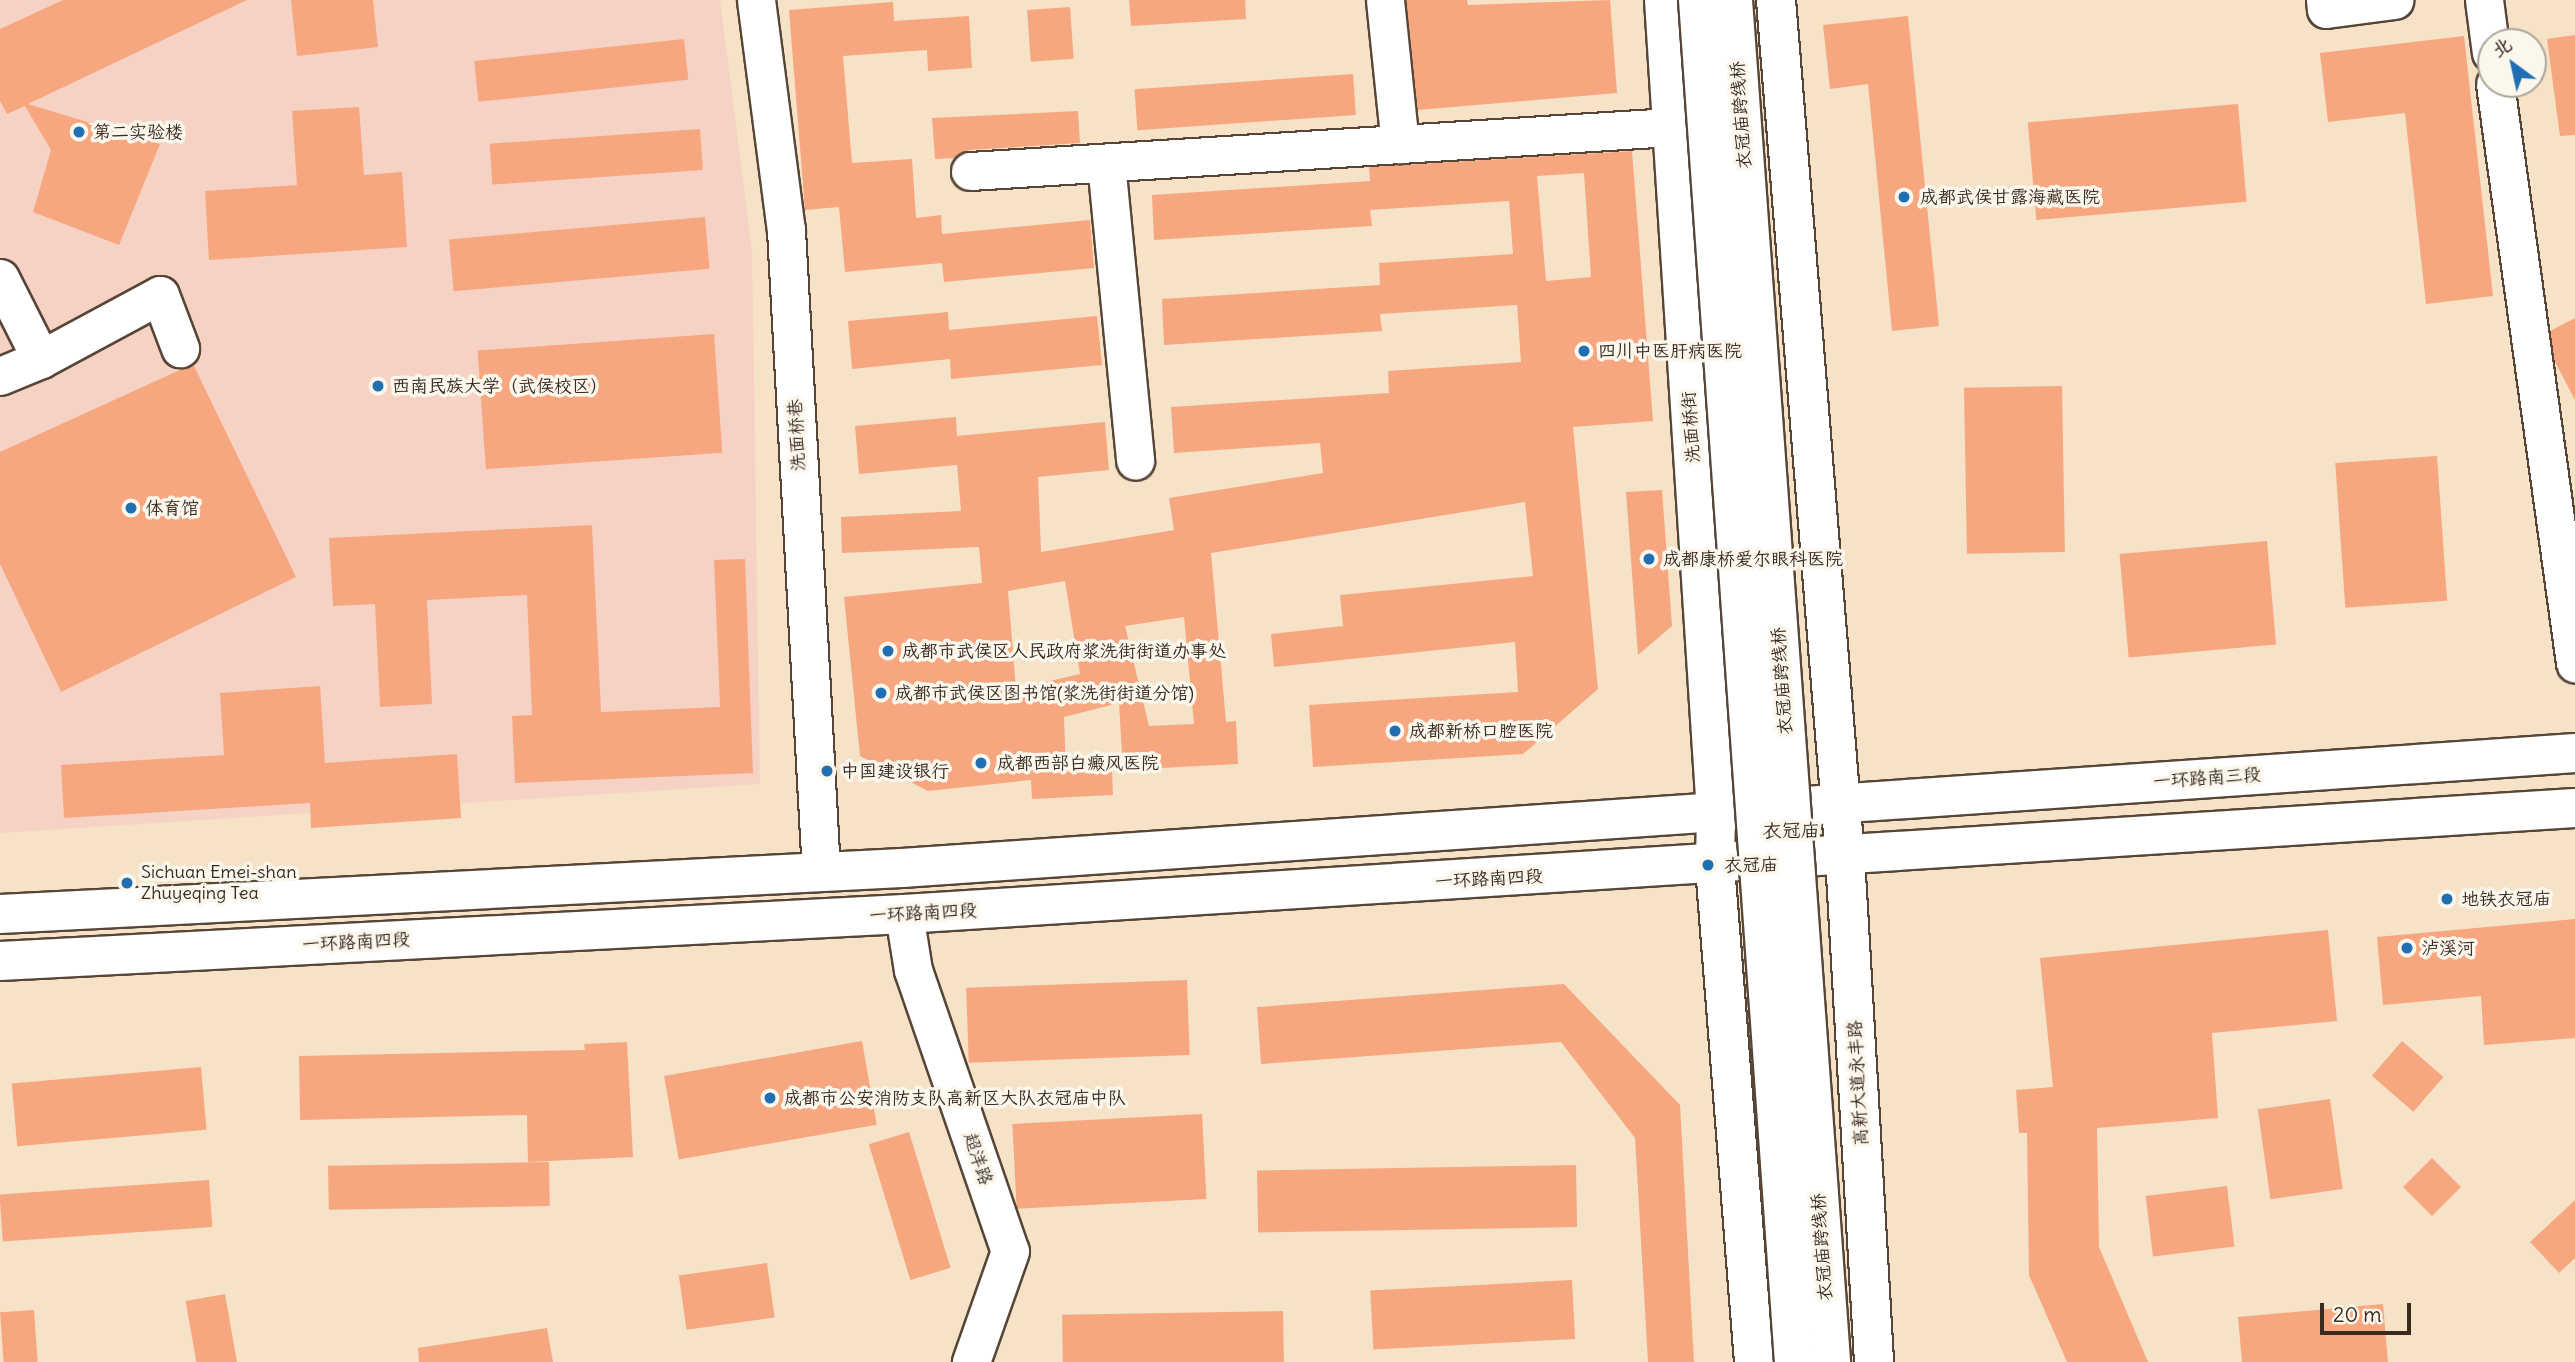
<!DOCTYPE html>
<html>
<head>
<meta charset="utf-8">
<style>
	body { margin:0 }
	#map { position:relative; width:2575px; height:1362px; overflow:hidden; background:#f5e2c7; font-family:Delius,"LXGW WenKai TC",sans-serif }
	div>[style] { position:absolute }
	.built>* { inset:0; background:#f6d2c5 }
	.building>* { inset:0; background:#f7a77f; transform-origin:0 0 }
	.roads { filter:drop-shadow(2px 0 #574637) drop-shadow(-2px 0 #574637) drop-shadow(0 2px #574637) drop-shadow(0 -2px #574637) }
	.minor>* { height:37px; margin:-18.5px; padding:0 18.5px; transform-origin:18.5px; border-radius:18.5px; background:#fff }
	.major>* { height:38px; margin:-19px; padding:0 19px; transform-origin:19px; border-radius:19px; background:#fff }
	.bridges { filter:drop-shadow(2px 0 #574637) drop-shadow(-2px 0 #574637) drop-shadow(0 2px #574637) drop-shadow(0 -2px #574637) }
	.major-bridge>* { height:38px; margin:-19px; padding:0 19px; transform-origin:19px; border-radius:19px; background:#fff }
	.dots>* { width:19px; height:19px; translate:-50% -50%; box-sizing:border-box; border:4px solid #fbf7ec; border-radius:50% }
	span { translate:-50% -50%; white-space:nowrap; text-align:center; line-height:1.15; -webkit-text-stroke:7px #fbf7ec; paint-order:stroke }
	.street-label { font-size:18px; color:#3b2a1e }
	.poi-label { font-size:18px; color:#3b2a1e }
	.left { translate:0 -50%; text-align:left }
	.neighbourhood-label { font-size:19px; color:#3b2a1e }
	.north { position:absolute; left:2477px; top:28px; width:70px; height:70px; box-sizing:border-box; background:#fbf7ec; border:2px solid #aea59a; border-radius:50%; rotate:327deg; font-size:19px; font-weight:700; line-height:28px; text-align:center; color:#3b2a1e }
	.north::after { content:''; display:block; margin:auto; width:24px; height:32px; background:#1f6fb2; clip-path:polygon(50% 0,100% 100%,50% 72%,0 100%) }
	.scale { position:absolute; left:2320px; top:1303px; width:91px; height:32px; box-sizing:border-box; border:4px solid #3b2a1e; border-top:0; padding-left:9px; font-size:21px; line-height:24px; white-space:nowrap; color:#3b2a1e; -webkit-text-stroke:5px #fbf7ec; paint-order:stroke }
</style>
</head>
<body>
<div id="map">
	<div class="built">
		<div style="clip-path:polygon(0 0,720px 0,752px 252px,760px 784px,0 833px)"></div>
	</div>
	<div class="building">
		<div style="clip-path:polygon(63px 0,247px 0,28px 104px,160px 144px,119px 245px,33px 212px,51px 150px,25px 106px,7px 114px,0 101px,0 29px)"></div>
		<div style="clip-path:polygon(291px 0,373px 0,378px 47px,297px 56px)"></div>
		<div style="clip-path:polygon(1129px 0,1245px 0,1246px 19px,1131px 26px)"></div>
		<div style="clip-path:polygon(1406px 0,1467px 0,1468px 5px,1610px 0,1617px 93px,1418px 110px)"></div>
		<div style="clip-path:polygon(893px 2px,894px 21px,969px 16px,972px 68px,928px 71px,927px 50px,843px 56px,852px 163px,912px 159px,916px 218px,941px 215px,942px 234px,1090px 220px,1094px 268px,944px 282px,942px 263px,845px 272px,839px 207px,805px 210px,789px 10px)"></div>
		<div style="left:1070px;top:7px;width:52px;height:43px;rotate:86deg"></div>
		<div style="clip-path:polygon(1908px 16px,1939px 326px,1892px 331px,1868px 84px,1830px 89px,1823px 25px)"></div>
		<div style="clip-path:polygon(2575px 35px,2575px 135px,2560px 136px,2547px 39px)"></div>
		<div style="clip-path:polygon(2464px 36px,2493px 296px,2426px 304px,2405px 113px,2328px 122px,2320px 53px)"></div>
		<div style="left:684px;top:39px;width:41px;height:211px;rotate:84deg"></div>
		<div style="left:1353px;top:74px;width:41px;height:219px;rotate:86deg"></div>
		<div style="left:2238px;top:104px;width:98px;height:211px;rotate:85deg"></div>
		<div style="clip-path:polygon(359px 107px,364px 175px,402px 172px,407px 247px,209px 260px,205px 191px,297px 185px,292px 111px)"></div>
		<div style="clip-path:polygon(1078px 111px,1080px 143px,969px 150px,954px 158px,935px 159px,932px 118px)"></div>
		<div style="left:700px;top:129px;width:41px;height:211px;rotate:86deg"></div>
		<div style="clip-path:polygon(evenodd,1632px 151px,1653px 421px,1573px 427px,1598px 689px,1523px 754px,1313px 767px,1309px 705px,1518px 692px,1515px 642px,1274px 667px,1271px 634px,1343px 626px,1340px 595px,1533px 576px,1525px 502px,1211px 553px,1226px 722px,1236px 721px,1238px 764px,1123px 770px,1119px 703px,1064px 717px,1066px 772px,1112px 770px,1113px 795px,1032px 799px,1031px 780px,928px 791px,860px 756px,844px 597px,982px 583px,979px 547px,842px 553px,841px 517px,961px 511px,957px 465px,859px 474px,855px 426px,956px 417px,957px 436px,1105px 422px,1109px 470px,1038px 477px,1041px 552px,1174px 530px,1169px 498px,1323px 473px,1320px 443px,1174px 453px,1171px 407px,1389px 393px,1388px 371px,1521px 362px,1517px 305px,1380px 314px,1382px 331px,1164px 345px,1162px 299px,1380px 285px,1379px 263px,1513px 254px,1509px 201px,1370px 210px,1372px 226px,1154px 240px,1152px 195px,1370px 181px,1369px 167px,1632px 151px,1584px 173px,1591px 277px,1546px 281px,1537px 176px,1584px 173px,1632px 151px,1065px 581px,1080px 674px,1016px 689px,1008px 591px,1065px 581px,1632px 151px,1184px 617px,1194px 724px,1149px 726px,1125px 626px,1184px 617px)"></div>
		<div style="left:705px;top:217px;width:52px;height:257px;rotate:85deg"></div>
		<div style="clip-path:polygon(948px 312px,949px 330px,1097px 316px,1102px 365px,951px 379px,950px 359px,852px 369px,848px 321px)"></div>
		<div style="clip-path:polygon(2575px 318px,2575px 400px,2554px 360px,2550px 331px)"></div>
		<div style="left:714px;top:334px;width:119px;height:237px;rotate:86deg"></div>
		<div style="clip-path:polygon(193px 364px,296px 577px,61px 692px,0 564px,0 452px)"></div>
		<div style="left:2062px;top:386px;width:166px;height:98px;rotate:89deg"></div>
		<div style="left:2437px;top:456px;width:145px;height:102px;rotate:86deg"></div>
		<div style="clip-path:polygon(1662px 490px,1672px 626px,1638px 655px,1626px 492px)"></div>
		<div style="clip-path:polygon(592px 525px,601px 712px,720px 707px,714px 560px,745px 559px,753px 773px,515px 783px,512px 716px,532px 715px,527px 595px,427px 600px,432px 704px,380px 707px,375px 604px,333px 606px,329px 538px)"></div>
		<div style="left:2267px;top:541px;width:104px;height:148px;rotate:85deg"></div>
		<div style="clip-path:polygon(320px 686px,325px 763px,457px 754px,461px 818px,311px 828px,310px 803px,64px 818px,61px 765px,224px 755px,220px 693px)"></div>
		<div style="clip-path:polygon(2575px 919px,2575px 1038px,2484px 1045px,2481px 996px,2383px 1005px,2377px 937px)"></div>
		<div style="clip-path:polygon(2328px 930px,2337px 1021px,2212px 1033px,2218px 1118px,2097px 1128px,2099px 1247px,2148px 1362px,2067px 1362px,2029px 1275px,2027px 1133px,2019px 1133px,2016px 1090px,2053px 1087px,2040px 958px)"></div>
		<div style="left:1187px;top:980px;width:75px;height:221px;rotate:88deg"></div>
		<div style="clip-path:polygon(1564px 984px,1680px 1105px,1694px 1362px,1648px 1362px,1635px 1138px,1561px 1042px,1261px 1064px,1257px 1007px)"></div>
		<div style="left:862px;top:1041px;width:85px;height:201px;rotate:80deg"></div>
		<div style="left:2402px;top:1041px;width:55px;height:46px;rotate:41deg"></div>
		<div style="clip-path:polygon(627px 1042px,633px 1157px,528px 1162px,527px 1115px,300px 1120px,299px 1056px,585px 1050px,584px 1044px)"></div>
		<div style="left:201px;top:1067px;width:63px;height:190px;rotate:85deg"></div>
		<div style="left:2330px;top:1099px;width:91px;height:73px;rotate:82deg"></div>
		<div style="left:1202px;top:1114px;width:85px;height:190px;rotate:87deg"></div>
		<div style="left:909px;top:1132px;width:142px;height:42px;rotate:73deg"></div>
		<div style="left:2432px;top:1158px;width:41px;height:41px;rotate:45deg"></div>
		<div style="left:549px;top:1162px;width:44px;height:221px;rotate:89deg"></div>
		<div style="left:1576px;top:1165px;width:62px;height:319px;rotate:89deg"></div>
		<div style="left:209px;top:1180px;width:47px;height:210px;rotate:86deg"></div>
		<div style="left:2227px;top:1186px;width:61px;height:82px;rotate:83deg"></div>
		<div style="clip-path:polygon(2575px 1200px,2575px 1258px,2559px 1273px,2530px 1242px)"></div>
		<div style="left:767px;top:1263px;width:55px;height:89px;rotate:82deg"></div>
		<div style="left:1572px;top:1280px;width:59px;height:202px;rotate:87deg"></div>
		<div style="left:225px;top:1294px;width:69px;height:40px;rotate:80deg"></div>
		<div style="clip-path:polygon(2383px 1304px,2388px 1362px,2242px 1362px,2238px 1317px)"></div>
		<div style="left:34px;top:1310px;width:52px;height:34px;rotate:86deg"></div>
		<div style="left:1283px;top:1311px;width:51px;height:221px;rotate:89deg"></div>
		<div style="clip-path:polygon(547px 1328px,553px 1362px,419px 1362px,418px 1348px)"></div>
	</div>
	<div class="roads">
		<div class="minor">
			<div style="left:756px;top:0;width:232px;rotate:82.6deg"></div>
			<div style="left:786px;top:230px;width:643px;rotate:86.88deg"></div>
			<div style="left:1385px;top:0;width:145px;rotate:84.1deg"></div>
			<div style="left:2325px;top:0;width:9px;rotate:84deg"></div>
			<div style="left:2326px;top:9px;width:69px;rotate:-7.5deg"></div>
			<div style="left:2484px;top:0;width:53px;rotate:82.5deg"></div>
			<div style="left:2495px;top:84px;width:585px;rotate:82.13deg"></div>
			<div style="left:1106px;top:163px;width:299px;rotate:84.4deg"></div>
			<div style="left:970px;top:171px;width:703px;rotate:-3.59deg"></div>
			<div style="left:0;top:278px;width:91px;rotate:63.2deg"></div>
			<div style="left:0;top:376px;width:44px;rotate:-22.5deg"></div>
			<div style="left:41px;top:359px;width:135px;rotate:-28.3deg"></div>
			<div style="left:160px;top:295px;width:57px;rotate:69.3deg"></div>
			<div style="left:904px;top:914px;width:57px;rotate:80.9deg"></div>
			<div style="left:913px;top:970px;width:297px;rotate:71deg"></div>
			<div style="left:1010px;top:1251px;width:118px;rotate:109.4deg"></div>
		</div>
		<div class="major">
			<div style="left:1664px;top:0;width:814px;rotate:86.34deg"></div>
			<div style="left:1716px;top:812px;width:54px;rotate:91.1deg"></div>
			<div style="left:1715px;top:866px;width:498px;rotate:85.5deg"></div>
			<div style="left:1776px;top:0;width:860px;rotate:85.4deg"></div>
			<div style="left:1845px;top:857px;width:506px;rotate:86.71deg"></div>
			<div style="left:0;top:914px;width:903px;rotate:-2.92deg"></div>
			<div style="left:902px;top:868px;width:1677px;rotate:-3.93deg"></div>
			<div style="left:0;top:961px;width:905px;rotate:-2.98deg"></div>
			<div style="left:904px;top:914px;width:1674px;rotate:-3.63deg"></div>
		</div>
	</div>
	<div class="bridges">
		<div class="major-bridge">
			<div style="left:1698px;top:0;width:1365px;rotate:85.97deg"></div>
			<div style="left:1733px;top:0;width:1366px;rotate:85.88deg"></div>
		</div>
	</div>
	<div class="dots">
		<div style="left:79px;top:132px;background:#1f6fb2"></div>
		<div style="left:1904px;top:197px;background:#1f6fb2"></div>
		<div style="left:1584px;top:351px;background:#1f6fb2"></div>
		<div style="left:378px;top:386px;background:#1f6fb2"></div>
		<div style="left:131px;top:508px;background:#1f6fb2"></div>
		<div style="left:1649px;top:559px;background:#1f6fb2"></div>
		<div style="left:888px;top:651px;background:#1f6fb2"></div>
		<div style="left:881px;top:693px;background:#1f6fb2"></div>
		<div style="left:1395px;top:731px;background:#1f6fb2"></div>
		<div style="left:981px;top:763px;background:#1f6fb2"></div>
		<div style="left:827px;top:771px;background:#1f6fb2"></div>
		<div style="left:1708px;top:865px;background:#1f6fb2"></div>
		<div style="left:127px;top:883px;background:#1f6fb2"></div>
		<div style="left:2447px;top:899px;background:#1f6fb2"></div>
		<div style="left:2407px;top:948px;background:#1f6fb2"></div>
		<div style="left:770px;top:1098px;background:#1f6fb2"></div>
	</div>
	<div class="street-label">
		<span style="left:1741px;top:115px;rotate:-94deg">衣冠庙跨线桥</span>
		<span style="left:1691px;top:427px;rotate:-94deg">洗面桥街</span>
		<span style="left:797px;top:435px;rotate:-93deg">洗面桥巷</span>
		<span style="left:1782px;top:681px;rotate:-94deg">衣冠庙跨线桥</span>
		<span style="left:2207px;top:778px;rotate:-4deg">一环路南三段</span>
		<span style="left:1489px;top:879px;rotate:-3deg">一环路南四段</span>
		<span style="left:923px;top:913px;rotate:-3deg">一环路南四段</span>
		<span style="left:356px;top:942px;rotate:-3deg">一环路南四段</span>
		<span style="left:1858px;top:1083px;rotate:-93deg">高新大道永丰路</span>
		<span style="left:978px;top:1159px;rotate:71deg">超洋路</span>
		<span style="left:1822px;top:1247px;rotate:-94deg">衣冠庙跨线桥</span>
	</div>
	<div class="poi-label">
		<span class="left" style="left:93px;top:132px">第二实验楼</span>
		<span class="left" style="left:1920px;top:197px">成都武侯甘露海藏医院</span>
		<span class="left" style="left:1598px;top:351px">四川中医肝病医院</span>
		<span class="left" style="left:392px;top:386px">西南民族大学（武侯校区）</span>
		<span class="left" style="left:145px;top:508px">体育馆</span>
		<span class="left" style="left:1663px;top:559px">成都康桥爱尔眼科医院</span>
		<span class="left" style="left:902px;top:651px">成都市武侯区人民政府浆洗街街道办事处</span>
		<span class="left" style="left:895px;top:693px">成都市武侯区图书馆(浆洗街街道分馆)</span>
		<span class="left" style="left:1409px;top:731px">成都新桥口腔医院</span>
		<span class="left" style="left:997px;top:763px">成都西部白癜风医院</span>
		<span class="left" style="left:841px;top:771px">中国建设银行</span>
		<span class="left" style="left:1724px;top:865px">衣冠庙</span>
		<span class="left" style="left:141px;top:883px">Sichuan Emei-shan<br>Zhuyeqing Tea</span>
		<span class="left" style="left:2461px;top:899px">地铁衣冠庙</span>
		<span class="left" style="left:2421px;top:948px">泸溪河</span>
		<span class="left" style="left:784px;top:1098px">成都市公安消防支队高新区大队衣冠庙中队</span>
	</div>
	<div class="neighbourhood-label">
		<span style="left:1791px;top:831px">衣冠庙</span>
	</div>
	<div class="north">北</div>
	<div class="scale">20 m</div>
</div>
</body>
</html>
